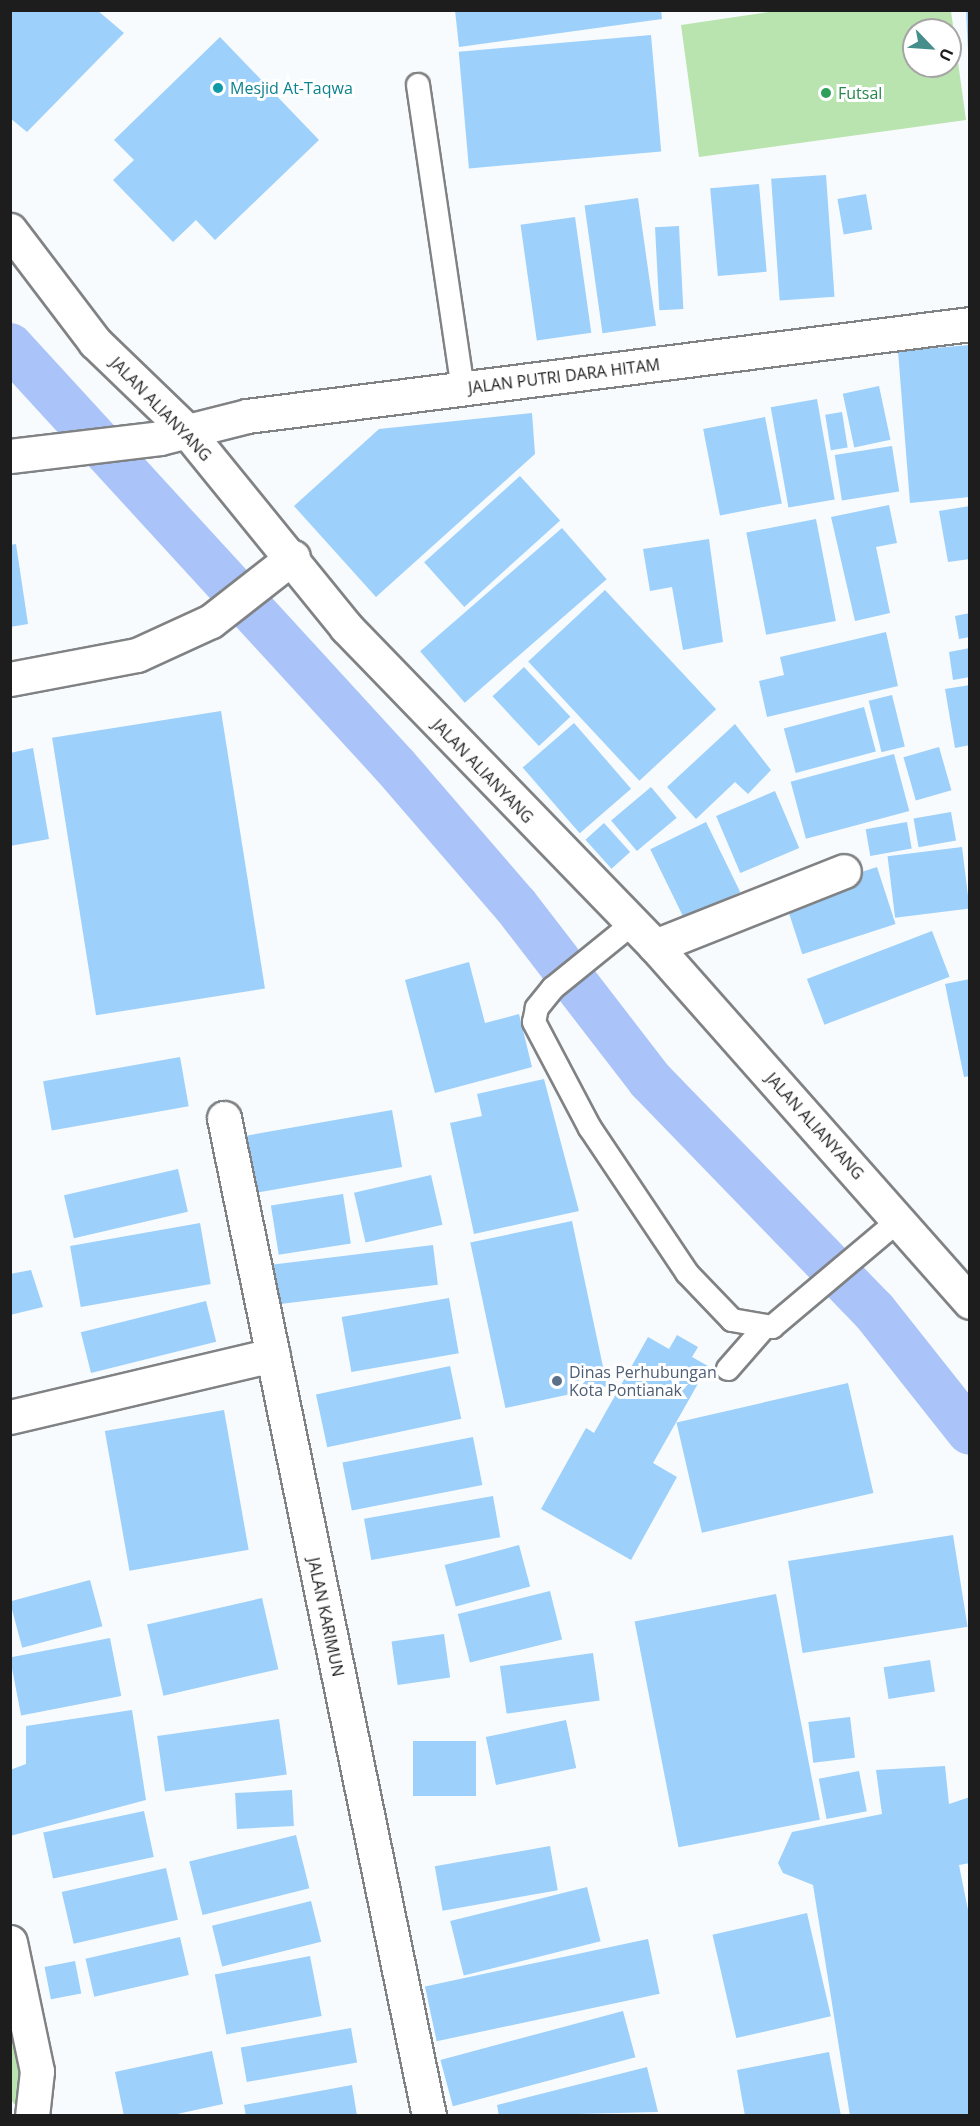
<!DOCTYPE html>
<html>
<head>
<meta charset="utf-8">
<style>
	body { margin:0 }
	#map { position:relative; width:980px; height:2126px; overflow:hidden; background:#f8fbfd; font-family:"Open Sans",sans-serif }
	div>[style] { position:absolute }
	.green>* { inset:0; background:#b9e4af }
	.canal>* { height:46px; margin:-23px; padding:0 23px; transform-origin:23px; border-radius:23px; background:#aac3f8 }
	.building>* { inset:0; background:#9dd0fa; transform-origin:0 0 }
	.roads { filter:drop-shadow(2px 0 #808284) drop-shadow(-2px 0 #808284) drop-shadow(0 2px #808284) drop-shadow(0 -2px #808284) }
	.service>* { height:22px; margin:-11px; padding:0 11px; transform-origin:11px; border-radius:11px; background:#fff }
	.minor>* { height:33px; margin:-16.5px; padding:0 16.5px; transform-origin:16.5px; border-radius:16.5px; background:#fff }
	.tertiary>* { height:33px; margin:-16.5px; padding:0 16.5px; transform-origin:16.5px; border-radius:16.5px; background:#fff }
	.dots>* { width:16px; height:16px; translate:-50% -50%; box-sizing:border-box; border:3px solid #fff; border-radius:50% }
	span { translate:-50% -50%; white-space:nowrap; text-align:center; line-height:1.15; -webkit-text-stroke:6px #fff; paint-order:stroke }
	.culture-label { font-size:16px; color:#0d838f }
	.left { translate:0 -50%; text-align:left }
	.leisure-label { font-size:16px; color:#27864d }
	.street-label { font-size:16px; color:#1d1d1e }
	.service-label { font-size:16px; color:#4e5e75 }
	.frame { position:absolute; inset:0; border:12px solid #1d1d1e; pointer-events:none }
	.north { position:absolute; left:902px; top:18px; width:60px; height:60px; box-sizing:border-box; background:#fff; border:2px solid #a5a5a5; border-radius:50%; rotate:115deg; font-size:16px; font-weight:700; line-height:24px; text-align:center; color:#1d1d1e }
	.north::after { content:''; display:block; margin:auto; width:21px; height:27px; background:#468e8c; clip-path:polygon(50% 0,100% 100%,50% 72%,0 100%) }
</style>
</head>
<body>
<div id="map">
	<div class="green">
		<div style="clip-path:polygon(evenodd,783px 10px,951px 11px,966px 120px,699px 157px,681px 25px,783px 10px,914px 30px,950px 30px,950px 66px,914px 66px,914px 30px)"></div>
		<div style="clip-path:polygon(10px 2004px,24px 2061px,16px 2106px,11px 2100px)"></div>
	</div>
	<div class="canal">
		<div style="left:10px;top:346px;width:570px;rotate:47.49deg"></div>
		<div style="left:395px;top:766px;width:185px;rotate:49.2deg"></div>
		<div style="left:516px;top:906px;width:220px;rotate:52.4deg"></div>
		<div style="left:650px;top:1080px;width:322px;rotate:45.9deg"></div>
		<div style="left:874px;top:1311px;width:154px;rotate:51.6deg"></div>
	</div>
	<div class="building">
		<div style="clip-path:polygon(10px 10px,97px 10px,124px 33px,27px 132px,10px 118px)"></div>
		<div style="clip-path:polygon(455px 10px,661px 10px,662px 19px,459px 47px)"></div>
		<div style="clip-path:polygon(966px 10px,970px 10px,970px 51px,968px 51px)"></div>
		<div style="left:651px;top:35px;width:117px;height:193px;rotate:85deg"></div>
		<div style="clip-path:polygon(220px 37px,319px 140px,215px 240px,196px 220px,173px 242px,113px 180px,134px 160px,114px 140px)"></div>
		<div style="left:826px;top:175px;width:122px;height:55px;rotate:86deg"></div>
		<div style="left:759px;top:184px;width:88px;height:49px;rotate:85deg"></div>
		<div style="left:866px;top:194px;width:36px;height:29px;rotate:80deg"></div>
		<div style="left:638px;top:198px;width:129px;height:54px;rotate:82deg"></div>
		<div style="left:575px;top:217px;width:117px;height:55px;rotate:82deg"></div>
		<div style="left:679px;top:226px;width:83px;height:24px;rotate:87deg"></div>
		<div style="clip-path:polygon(970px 345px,970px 497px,910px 503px,898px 351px)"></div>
		<div style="left:879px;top:386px;width:55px;height:37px;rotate:78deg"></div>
		<div style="left:817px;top:399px;width:102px;height:47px;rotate:80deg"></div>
		<div style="left:842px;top:412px;width:36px;height:17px;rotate:81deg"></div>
		<div style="clip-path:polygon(532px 413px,535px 454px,376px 597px,294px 506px,379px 429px)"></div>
		<div style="left:765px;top:417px;width:88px;height:63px;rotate:79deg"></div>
		<div style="left:892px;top:446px;width:46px;height:58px;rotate:81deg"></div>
		<div style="left:520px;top:476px;width:60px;height:129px;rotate:48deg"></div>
		<div style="clip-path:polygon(889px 505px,897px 543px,876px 547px,890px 613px,855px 621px,831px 517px)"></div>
		<div style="clip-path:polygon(970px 506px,970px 559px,948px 562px,939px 511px)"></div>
		<div style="left:816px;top:519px;width:104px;height:71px;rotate:79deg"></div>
		<div style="left:562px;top:528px;width:68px;height:188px;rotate:49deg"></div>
		<div style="clip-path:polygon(709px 539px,723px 642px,683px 650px,672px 587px,650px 591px,643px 549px)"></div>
		<div style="clip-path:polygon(16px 544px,28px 624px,10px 627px,10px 545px)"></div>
		<div style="left:605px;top:590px;width:163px;height:105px;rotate:47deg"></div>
		<div style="clip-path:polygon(970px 613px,970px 637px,959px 639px,955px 616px)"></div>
		<div style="clip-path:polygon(886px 632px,898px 686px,767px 717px,759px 681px,784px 675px,780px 657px)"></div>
		<div style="clip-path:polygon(970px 648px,970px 677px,953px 680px,949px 652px)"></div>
		<div style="left:524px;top:667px;width:68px;height:43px;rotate:47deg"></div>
		<div style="clip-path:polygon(970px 685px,970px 745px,955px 748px,945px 689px)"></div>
		<div style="left:892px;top:695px;width:53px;height:24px;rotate:76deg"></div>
		<div style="left:864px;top:707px;width:46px;height:83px;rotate:75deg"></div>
		<div style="left:221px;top:711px;width:281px;height:171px;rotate:81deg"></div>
		<div style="left:574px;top:723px;width:87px;height:68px;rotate:49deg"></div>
		<div style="clip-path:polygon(735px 724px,771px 770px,748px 794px,735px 782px,696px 819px,667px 787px)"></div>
		<div style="left:939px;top:747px;width:45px;height:37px;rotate:74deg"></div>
		<div style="clip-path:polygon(33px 748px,49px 839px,10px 846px,10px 753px)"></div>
		<div style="left:894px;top:754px;width:59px;height:107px;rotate:75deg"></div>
		<div style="left:651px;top:787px;width:40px;height:52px;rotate:50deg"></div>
		<div style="left:775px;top:791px;width:62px;height:64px;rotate:67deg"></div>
		<div style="left:951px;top:812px;width:29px;height:38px;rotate:80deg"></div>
		<div style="left:706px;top:822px;width:78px;height:62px;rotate:64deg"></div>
		<div style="left:907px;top:822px;width:27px;height:42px;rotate:80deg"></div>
		<div style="left:604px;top:823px;width:39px;height:25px;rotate:48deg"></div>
		<div style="left:962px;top:847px;width:62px;height:75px;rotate:83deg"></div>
		<div style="left:877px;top:867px;width:60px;height:98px;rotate:72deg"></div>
		<div style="left:932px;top:931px;width:49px;height:134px;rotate:69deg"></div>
		<div style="clip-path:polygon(469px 962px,485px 1023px,519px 1014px,532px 1067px,435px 1093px,405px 980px)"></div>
		<div style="clip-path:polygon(970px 979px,970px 1076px,964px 1077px,945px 984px)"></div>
		<div style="left:180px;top:1057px;width:50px;height:139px;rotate:80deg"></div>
		<div style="clip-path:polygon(544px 1079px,579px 1211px,474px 1234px,450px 1123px,482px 1116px,477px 1094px)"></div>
		<div style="left:392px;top:1110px;width:58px;height:148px;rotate:80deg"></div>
		<div style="left:178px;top:1169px;width:44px;height:117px;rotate:77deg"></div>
		<div style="left:431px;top:1175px;width:51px;height:79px;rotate:77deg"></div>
		<div style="left:343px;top:1194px;width:50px;height:73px;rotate:81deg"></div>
		<div style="left:572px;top:1221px;width:169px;height:104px;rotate:78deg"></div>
		<div style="left:200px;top:1223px;width:62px;height:132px;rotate:80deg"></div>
		<div style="left:433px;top:1245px;width:40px;height:171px;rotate:83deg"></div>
		<div style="clip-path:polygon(31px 1270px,43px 1307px,10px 1315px,10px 1274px)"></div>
		<div style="left:449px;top:1298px;width:56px;height:109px;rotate:80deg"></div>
		<div style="left:206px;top:1301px;width:42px;height:129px;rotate:76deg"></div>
		<div style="clip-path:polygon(677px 1335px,698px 1347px,692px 1357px,708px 1366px,653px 1463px,677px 1477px,631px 1560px,541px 1509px,586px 1428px,594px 1433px,648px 1337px,669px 1349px)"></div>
		<div style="left:450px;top:1366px;width:54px;height:137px;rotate:78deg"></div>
		<div style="left:848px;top:1383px;width:113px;height:176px;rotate:77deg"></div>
		<div style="left:224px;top:1410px;width:142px;height:121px;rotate:80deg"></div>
		<div style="left:473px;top:1437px;width:49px;height:133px;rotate:79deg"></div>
		<div style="left:493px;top:1496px;width:42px;height:131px;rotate:80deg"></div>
		<div style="left:953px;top:1535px;width:93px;height:167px;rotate:81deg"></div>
		<div style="left:519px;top:1545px;width:43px;height:77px;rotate:75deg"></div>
		<div style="left:90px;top:1580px;width:48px;height:83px;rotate:75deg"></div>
		<div style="left:550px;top:1591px;width:50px;height:95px;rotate:76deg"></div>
		<div style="left:776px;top:1594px;width:230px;height:144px;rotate:79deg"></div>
		<div style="left:262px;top:1598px;width:73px;height:118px;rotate:77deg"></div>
		<div style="left:444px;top:1634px;width:44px;height:53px;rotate:82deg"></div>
		<div style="left:110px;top:1638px;width:59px;height:102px;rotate:79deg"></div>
		<div style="left:593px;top:1653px;width:48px;height:94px;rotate:82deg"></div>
		<div style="left:930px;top:1660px;width:32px;height:47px;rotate:81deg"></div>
		<div style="clip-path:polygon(132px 1710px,146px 1800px,10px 1836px,10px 1770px,26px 1764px,26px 1726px)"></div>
		<div style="left:850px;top:1717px;width:41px;height:42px;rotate:83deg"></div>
		<div style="left:279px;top:1719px;width:56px;height:123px;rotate:82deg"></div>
		<div style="left:566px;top:1720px;width:49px;height:82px;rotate:78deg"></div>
		<div style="left:476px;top:1741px;width:55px;height:63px;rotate:90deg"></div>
		<div style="clip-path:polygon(945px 1766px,949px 1804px,970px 1797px,970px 1863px,959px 1865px,970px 1920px,970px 2116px,850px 2116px,813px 1885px,783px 1873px,778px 1863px,792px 1832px,882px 1814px,876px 1770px)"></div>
		<div style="left:859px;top:1771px;width:41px;height:41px;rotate:79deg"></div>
		<div style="left:292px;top:1790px;width:36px;height:57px;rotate:87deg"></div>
		<div style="left:144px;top:1811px;width:47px;height:103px;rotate:78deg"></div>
		<div style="left:296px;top:1835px;width:55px;height:110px;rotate:76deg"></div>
		<div style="left:550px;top:1846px;width:45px;height:117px;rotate:80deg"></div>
		<div style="left:166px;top:1868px;width:53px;height:107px;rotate:77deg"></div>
		<div style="left:587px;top:1887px;width:56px;height:141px;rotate:76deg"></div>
		<div style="left:311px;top:1901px;width:42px;height:102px;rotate:76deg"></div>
		<div style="left:807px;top:1913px;width:106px;height:97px;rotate:77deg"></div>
		<div style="left:180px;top:1937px;width:39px;height:97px;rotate:77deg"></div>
		<div style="left:648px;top:1939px;width:56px;height:228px;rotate:78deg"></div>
		<div style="left:310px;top:1956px;width:61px;height:97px;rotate:79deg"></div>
		<div style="left:75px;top:1961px;width:33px;height:31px;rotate:79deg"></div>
		<div style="left:623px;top:2011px;width:48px;height:189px;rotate:75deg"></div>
		<div style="left:351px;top:2028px;width:35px;height:112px;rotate:80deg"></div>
		<div style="clip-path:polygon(212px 2051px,223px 2104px,168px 2116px,124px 2116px,115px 2072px)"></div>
		<div style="clip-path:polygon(829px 2052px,841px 2116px,745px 2116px,737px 2070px)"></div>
		<div style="clip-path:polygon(647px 2067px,658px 2112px,499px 2116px,497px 2105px)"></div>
		<div style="clip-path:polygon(352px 2085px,357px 2116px,246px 2116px,244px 2105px)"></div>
	</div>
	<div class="roads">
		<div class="service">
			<div style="left:418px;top:85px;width:306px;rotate:81.6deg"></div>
			<div style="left:632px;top:924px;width:102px;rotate:141deg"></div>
			<div style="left:553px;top:988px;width:26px;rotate:129deg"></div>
			<div style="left:537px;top:1008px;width:14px;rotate:102deg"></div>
			<div style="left:534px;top:1022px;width:120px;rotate:62.2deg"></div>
			<div style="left:590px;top:1128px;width:174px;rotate:56.2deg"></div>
			<div style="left:687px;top:1273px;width:65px;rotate:46.2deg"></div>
			<div style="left:732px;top:1320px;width:41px;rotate:9.9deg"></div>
			<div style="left:772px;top:1327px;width:166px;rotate:-40.1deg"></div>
			<div style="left:728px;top:1369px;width:53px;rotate:-48.8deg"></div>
		</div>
		<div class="minor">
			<div style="left:10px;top:679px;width:129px;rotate:-10.7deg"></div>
			<div style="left:137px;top:655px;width:81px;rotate:-24.7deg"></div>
			<div style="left:211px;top:621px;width:104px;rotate:-38deg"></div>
			<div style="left:655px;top:946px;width:203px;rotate:-21.6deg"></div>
			<div style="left:224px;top:1118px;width:1019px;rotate:78.39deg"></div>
			<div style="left:10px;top:1417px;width:270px;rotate:-13.3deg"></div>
			<div style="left:10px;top:1942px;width:132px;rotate:78.2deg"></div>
			<div style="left:37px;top:2071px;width:45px;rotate:96.3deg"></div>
		</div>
		<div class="tertiary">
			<div style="left:10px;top:230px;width:141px;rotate:52.8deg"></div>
			<div style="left:95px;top:342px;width:127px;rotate:44deg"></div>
			<div style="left:186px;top:430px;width:254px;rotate:50.9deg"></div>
			<div style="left:346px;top:627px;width:444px;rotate:45.9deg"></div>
			<div style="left:655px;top:946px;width:475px;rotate:48.5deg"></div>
			<div style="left:10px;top:456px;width:151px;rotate:-6.8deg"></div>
			<div style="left:160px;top:438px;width:90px;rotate:-14.2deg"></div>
			<div style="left:247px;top:416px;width:729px;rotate:-7.25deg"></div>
		</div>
	</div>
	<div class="dots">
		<div style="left:218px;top:88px;background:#0f9aa8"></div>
		<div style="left:826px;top:93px;background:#2e9e5b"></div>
		<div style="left:557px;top:1381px;background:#5c6f8a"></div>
	</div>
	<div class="culture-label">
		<span class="left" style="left:230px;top:88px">Mesjid At-Taqwa</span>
	</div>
	<div class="leisure-label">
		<span class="left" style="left:838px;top:93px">Futsal</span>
	</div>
	<div class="street-label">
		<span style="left:564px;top:376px;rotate:-7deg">JALAN PUTRI DARA HITAM</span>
		<span style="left:161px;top:409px;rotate:46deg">JALAN ALIANYANG</span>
		<span style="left:483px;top:771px;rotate:46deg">JALAN ALIANYANG</span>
		<span style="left:815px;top:1126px;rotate:48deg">JALAN ALIANYANG</span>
		<span style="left:326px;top:1617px;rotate:78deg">JALAN KARIMUN</span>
	</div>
	<div class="service-label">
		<span class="left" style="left:569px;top:1381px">Dinas Perhubungan<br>Kota Pontianak</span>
	</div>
	<div class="frame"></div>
	<div class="north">U</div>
</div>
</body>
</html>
